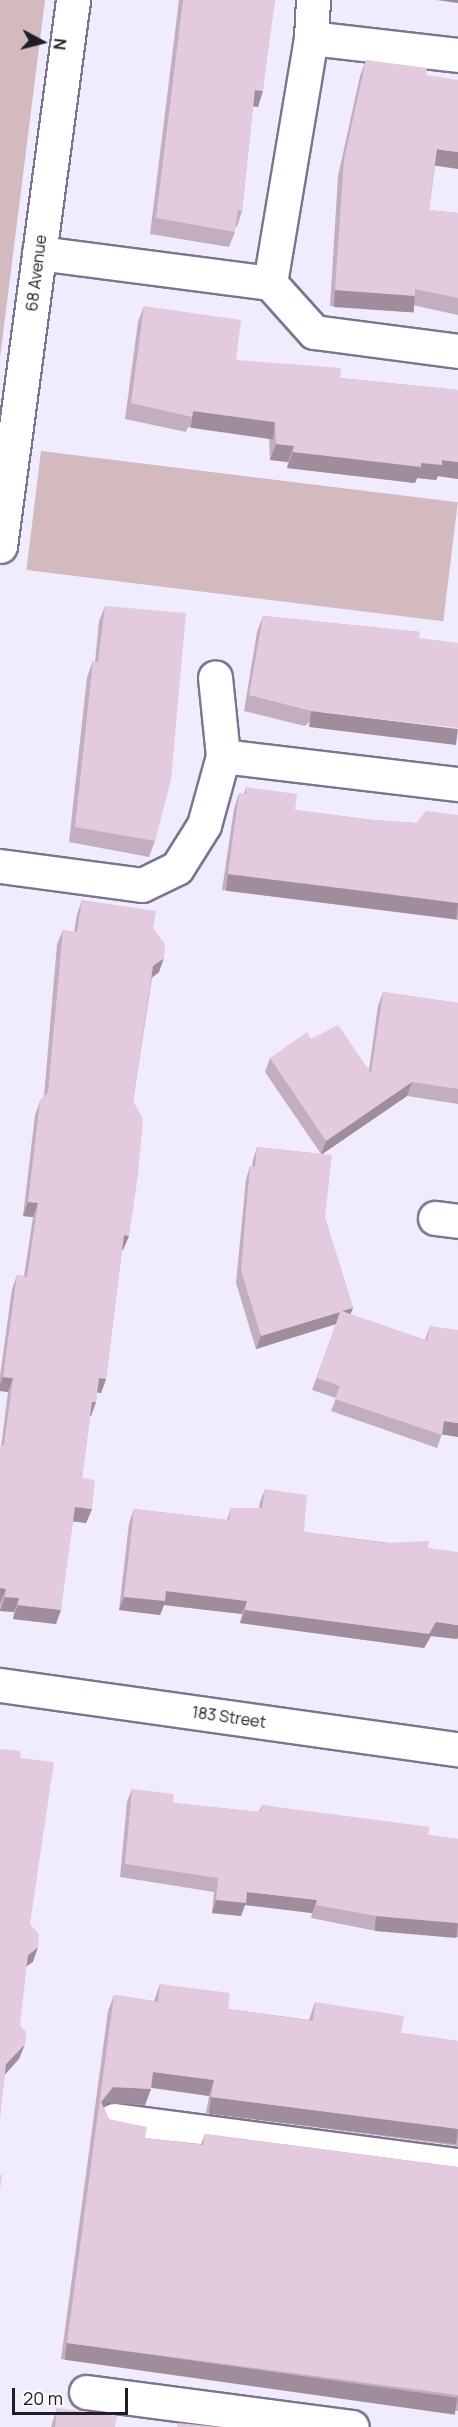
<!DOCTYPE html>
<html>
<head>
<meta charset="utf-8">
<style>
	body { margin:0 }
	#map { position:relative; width:458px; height:2427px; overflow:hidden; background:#f0ecfd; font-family:Manrope,sans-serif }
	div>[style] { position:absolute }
	.green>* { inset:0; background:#d2babe; transform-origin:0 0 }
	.roads { filter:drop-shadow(2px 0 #7c758f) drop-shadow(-2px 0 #7c758f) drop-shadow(0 2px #7c758f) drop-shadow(0 -2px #7c758f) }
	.minor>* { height:33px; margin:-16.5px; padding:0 16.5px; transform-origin:16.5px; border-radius:16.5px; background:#fff }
	.wall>* { inset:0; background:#c3aec0 }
	.shaded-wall>* { inset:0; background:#9f8d9c; transform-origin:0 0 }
	.building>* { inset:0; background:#e3cadf }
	span { translate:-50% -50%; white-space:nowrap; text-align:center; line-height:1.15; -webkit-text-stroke:4.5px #fcfcfc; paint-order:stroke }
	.street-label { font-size:16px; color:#201d27 }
	.north { position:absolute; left:12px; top:12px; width:60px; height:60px; -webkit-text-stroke:4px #fcfcfc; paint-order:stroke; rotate:97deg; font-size:16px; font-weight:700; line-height:24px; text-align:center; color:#201d27 }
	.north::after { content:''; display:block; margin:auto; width:21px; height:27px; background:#201d27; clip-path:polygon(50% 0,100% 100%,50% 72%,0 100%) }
	.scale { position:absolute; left:12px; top:2388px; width:116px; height:27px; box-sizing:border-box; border:3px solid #201d27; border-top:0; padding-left:8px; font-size:18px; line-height:21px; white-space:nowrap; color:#201d27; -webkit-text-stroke:4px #fcfcfc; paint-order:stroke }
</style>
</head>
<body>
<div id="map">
	<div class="green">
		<div style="clip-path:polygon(0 0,45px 0,0 358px)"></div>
		<div style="left:41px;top:451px;width:420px;height:120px;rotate:7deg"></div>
	</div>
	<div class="roads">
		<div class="minor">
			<div style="left:311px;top:38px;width:38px;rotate:-87deg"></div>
			<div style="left:39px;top:253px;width:233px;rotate:7.4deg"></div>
			<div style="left:270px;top:283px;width:66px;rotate:48.1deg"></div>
			<div style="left:314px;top:332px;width:145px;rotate:7.5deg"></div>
			<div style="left:270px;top:283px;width:248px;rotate:-80.5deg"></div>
			<div style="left:311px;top:38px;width:148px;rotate:6.6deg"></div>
			<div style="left:0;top:546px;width:551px;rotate:-82.38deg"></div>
			<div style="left:223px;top:756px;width:237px;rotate:6.8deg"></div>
			<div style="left:0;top:866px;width:143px;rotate:7.6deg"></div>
			<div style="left:142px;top:885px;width:39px;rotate:-26deg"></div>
			<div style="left:177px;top:868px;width:51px;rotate:-57.9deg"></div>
			<div style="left:204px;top:825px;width:72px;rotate:-74.6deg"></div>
			<div style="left:223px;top:756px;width:79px;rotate:-95.8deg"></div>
			<div style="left:435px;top:1218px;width:23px;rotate:7deg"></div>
			<div style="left:0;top:1685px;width:462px;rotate:8deg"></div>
			<div style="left:114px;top:2120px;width:347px;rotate:7.5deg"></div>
			<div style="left:86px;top:2392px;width:268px;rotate:7.5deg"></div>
		</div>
	</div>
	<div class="wall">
		<div style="clip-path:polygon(179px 0,275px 0,258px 107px,253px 106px,242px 211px,237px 227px,235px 226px,235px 232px,229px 247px,150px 234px)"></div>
		<div style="clip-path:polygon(366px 60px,426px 75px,435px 166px,429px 210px,458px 213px,458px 315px,412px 305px,410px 312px,330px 306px,338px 176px,360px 76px)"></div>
		<div style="clip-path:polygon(144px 306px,236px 360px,340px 378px,458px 390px,458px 479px,438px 476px,436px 480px,417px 478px,415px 483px,287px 468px,288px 462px,270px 460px,269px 438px,188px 427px,186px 432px,125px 419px,138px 322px)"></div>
		<div style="clip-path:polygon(105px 606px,155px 841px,149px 857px,69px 842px,87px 677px,93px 661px,95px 662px,99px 621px)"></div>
		<div style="clip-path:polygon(263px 616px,420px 632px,305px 726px,244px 711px,257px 632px)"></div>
		<div style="clip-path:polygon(246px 787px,295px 810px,373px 820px,416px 823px,458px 815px,458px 920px,222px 890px,234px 809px,239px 793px,244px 794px)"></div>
		<div style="clip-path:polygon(82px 900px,153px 928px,159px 972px,152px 978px,133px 1101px,129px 1236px,123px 1250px,122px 1250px,106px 1379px,101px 1393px,97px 1392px,96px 1402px,91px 1416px,90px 1416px,82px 1478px,92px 1509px,86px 1523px,73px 1521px,56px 1624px,13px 1619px,14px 1612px,0 1611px,0 1447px,1px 1447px,8px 1392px,0 1391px,0 1376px,12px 1289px,17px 1275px,24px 1276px,33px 1217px,23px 1216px,35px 1115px,40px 1101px,44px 1096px,57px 944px,63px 930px,74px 932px,77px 914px)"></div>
		<div style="clip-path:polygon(383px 992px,458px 1003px,458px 1104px,407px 1096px,322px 1154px,325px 1218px,353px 1308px,350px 1314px,425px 1340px,430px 1326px,458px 1437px,442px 1434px,437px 1448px,331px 1411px,336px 1398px,312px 1390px,336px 1324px,256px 1349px,236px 1283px,246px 1179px,250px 1166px,252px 1166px,253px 1160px,257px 1147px,321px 1154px,265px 1072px,270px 1058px,311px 1039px,369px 1069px,378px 1006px)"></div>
		<div style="clip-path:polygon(265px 1489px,304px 1532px,428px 1548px,457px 1639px,431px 1636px,424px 1648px,240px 1623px,242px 1614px,164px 1605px,160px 1615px,119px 1610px,129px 1523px,134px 1509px,227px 1520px,231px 1508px,259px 1508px,260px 1502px)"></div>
		<div style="clip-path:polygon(132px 1789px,173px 1803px,259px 1812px,262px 1805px,428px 1835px,458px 1839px,458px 1937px,371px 1930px,311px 1918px,312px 1913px,245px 1905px,241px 1916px,212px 1913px,214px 1892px,120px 1877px,127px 1802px)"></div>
		<div style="clip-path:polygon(160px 1984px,228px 2009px,309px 2020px,315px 2002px,401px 2033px,458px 2041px,458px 2146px,206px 2113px,209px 2096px,151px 2088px,145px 2105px,107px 2103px,104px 2108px,109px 2119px,145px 2138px,201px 2144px,205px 2134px,458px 2167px,458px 2411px,61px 2359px,108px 2011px,114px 1995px,154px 2001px)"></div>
		<div style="clip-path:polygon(57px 2408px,115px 2427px,51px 2427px)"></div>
	</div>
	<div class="shaded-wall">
		<div style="clip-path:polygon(436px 0,458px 0,458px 3px)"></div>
		<div style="clip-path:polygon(255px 90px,263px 91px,258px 107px,250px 106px)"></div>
		<div style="clip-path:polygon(437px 149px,458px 152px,458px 169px,431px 165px)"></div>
		<div style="left:335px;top:290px;width:80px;height:17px;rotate:4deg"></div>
		<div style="left:193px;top:411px;width:83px;height:17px;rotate:8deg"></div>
		<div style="clip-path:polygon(276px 444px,294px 446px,288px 462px,270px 460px)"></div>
		<div style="clip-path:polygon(293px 452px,421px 463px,442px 460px,458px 462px,458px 479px,438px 476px,436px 480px,417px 478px,415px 483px,287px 468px)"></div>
		<div style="left:311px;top:711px;width:148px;height:16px;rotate:7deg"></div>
		<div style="left:228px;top:874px;width:232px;height:17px;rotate:7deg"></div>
		<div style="clip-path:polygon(164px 958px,159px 972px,148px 980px,153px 966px)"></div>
		<div style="clip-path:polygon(412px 1082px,407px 1096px,321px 1155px,326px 1141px)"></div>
		<div style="clip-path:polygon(28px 1202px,38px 1203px,33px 1217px,23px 1216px)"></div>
		<div style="clip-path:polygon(124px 1235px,129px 1236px,123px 1250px,119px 1249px)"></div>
		<div style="clip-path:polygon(353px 1308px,348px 1320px,342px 1311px)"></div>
		<div style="clip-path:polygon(340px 1312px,336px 1324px,256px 1349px,261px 1336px)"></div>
		<div style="clip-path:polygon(3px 1377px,13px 1378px,8px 1392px,0 1391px,0 1385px)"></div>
		<div style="clip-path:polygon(99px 1378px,106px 1379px,101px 1393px,94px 1392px)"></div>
		<div style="clip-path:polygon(92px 1402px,96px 1402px,91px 1416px,87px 1416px)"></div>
		<div style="clip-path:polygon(444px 1421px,458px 1423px,458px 1437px,439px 1434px)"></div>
		<div style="clip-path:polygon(75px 1507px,92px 1509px,86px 1523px,70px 1521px)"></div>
		<div style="clip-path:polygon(0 1588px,6px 1589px,0 1603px)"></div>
		<div style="clip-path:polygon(166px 1591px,247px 1601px,242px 1614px,164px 1605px,160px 1615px,119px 1610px,124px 1597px)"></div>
		<div style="clip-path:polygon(5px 1597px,19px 1598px,14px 1612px,0 1611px)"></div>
		<div style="clip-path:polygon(18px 1605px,61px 1610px,56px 1624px,13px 1619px)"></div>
		<div style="clip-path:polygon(245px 1610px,436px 1622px,458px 1625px,458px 1637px,457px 1639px,431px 1636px,424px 1648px,240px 1623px)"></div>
		<div style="clip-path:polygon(247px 1892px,317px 1900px,312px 1913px,245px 1905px,241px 1916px,212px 1913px,216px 1900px)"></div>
		<div style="left:376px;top:1916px;width:82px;height:15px;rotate:5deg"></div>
		<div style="clip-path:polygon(38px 1947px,33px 1962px,23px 1969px,28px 1955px)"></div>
		<div style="clip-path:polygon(25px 2044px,19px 2059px,1px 2079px,6px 2064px)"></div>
		<div style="clip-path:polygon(153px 2072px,214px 2080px,209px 2096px,148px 2087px)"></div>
		<div style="clip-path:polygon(113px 2087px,151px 2089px,145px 2105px,107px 2103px,98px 2115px,101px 2102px)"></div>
		<div style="left:211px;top:2097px;width:249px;height:17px;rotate:7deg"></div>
		<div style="left:67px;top:2343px;width:394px;height:17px;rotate:8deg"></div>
	</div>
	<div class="building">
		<div style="clip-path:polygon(183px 0,275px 0,263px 91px,255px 90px,242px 211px,238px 210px,235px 232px,156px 218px)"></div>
		<div style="clip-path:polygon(366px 60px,427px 68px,426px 75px,458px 80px,458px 152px,437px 149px,429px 210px,458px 213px,458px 298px,415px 289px,415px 296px,335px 290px,344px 160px)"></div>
		<div style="clip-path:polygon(144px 306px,241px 320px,236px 360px,341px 368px,340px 378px,458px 390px,458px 462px,442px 460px,442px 465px,421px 463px,421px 467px,293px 452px,294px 446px,276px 444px,275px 422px,193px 411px,192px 417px,131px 403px)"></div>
		<div style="clip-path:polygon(105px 606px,186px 613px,171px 780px,155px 841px,75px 827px,93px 661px,98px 662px)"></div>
		<div style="clip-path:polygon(263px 616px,420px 632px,419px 638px,458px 643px,458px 728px,311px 711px,249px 695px)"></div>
		<div style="clip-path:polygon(246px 787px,297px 794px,295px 810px,373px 820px,416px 823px,426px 811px,458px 815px,458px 903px,228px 874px,239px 793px,246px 794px)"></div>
		<div style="clip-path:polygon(82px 900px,156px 911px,153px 928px,165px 944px,164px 958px,153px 966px,133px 1101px,143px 1119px,138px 1175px,129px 1236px,124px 1235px,106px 1379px,99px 1378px,96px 1402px,92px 1402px,82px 1478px,95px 1480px,92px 1509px,75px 1507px,61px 1610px,18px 1605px,19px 1598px,5px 1597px,6px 1589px,0 1588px,0 1447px,4px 1445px,13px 1378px,3px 1377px,17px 1275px,27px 1277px,38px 1203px,28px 1202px,40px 1101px,48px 1092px,63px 930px,77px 932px)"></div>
		<div style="clip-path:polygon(383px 992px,458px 1003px,458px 1089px,412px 1082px,326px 1141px,270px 1058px,307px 1032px,311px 1039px,338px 1025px,371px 1073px)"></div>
		<div style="clip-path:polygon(257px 1147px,332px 1155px,325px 1218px,353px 1308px,342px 1311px,427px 1341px,430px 1326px,458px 1330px,458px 1423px,444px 1421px,442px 1435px,335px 1399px,340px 1386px,317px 1378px,340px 1312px,261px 1336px,241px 1270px,250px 1166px,255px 1167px)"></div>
		<div style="clip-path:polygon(265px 1489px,307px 1495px,304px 1532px,384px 1543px,429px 1541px,428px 1548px,458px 1552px,458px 1625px,436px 1622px,429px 1634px,245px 1610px,247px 1601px,166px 1591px,165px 1601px,124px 1597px,134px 1509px,229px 1520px,231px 1508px,262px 1508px)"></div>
		<div style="clip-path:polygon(0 1749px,21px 1751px,20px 1758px,54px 1762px,30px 1924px,39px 1934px,38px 1947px,28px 1955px,20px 2025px,26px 2032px,25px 2044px,6px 2064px,0 2120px)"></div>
		<div style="clip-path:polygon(132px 1789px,174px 1794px,173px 1803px,261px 1812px,262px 1805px,430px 1827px,428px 1835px,458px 1839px,458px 1923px,376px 1916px,316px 1905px,317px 1900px,247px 1892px,246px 1903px,216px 1900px,218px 1878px,125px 1864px)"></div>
		<div style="clip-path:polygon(160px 1984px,230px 1993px,228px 2009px,313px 2021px,315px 2002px,404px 2016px,401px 2033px,458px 2041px,458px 2129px,211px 2097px,214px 2080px,153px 2072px,151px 2089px,113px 2087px,101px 2102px,109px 2119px,147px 2127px,145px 2138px,203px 2145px,205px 2134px,458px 2167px,458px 2395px,67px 2343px,114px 1995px,158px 2002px)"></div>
		<div style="clip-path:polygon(0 2175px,2px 2175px,0 2190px)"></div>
		<div style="clip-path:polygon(57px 2408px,117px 2416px,115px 2427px,55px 2427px)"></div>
		<div style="clip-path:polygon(178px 2423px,219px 2427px,177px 2427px)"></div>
	</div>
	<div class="street-label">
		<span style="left:36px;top:273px;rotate:-83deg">68 Avenue</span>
		<span style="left:229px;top:1717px;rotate:8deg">183 Street</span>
	</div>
	<div class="north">N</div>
	<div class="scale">20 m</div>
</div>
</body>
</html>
